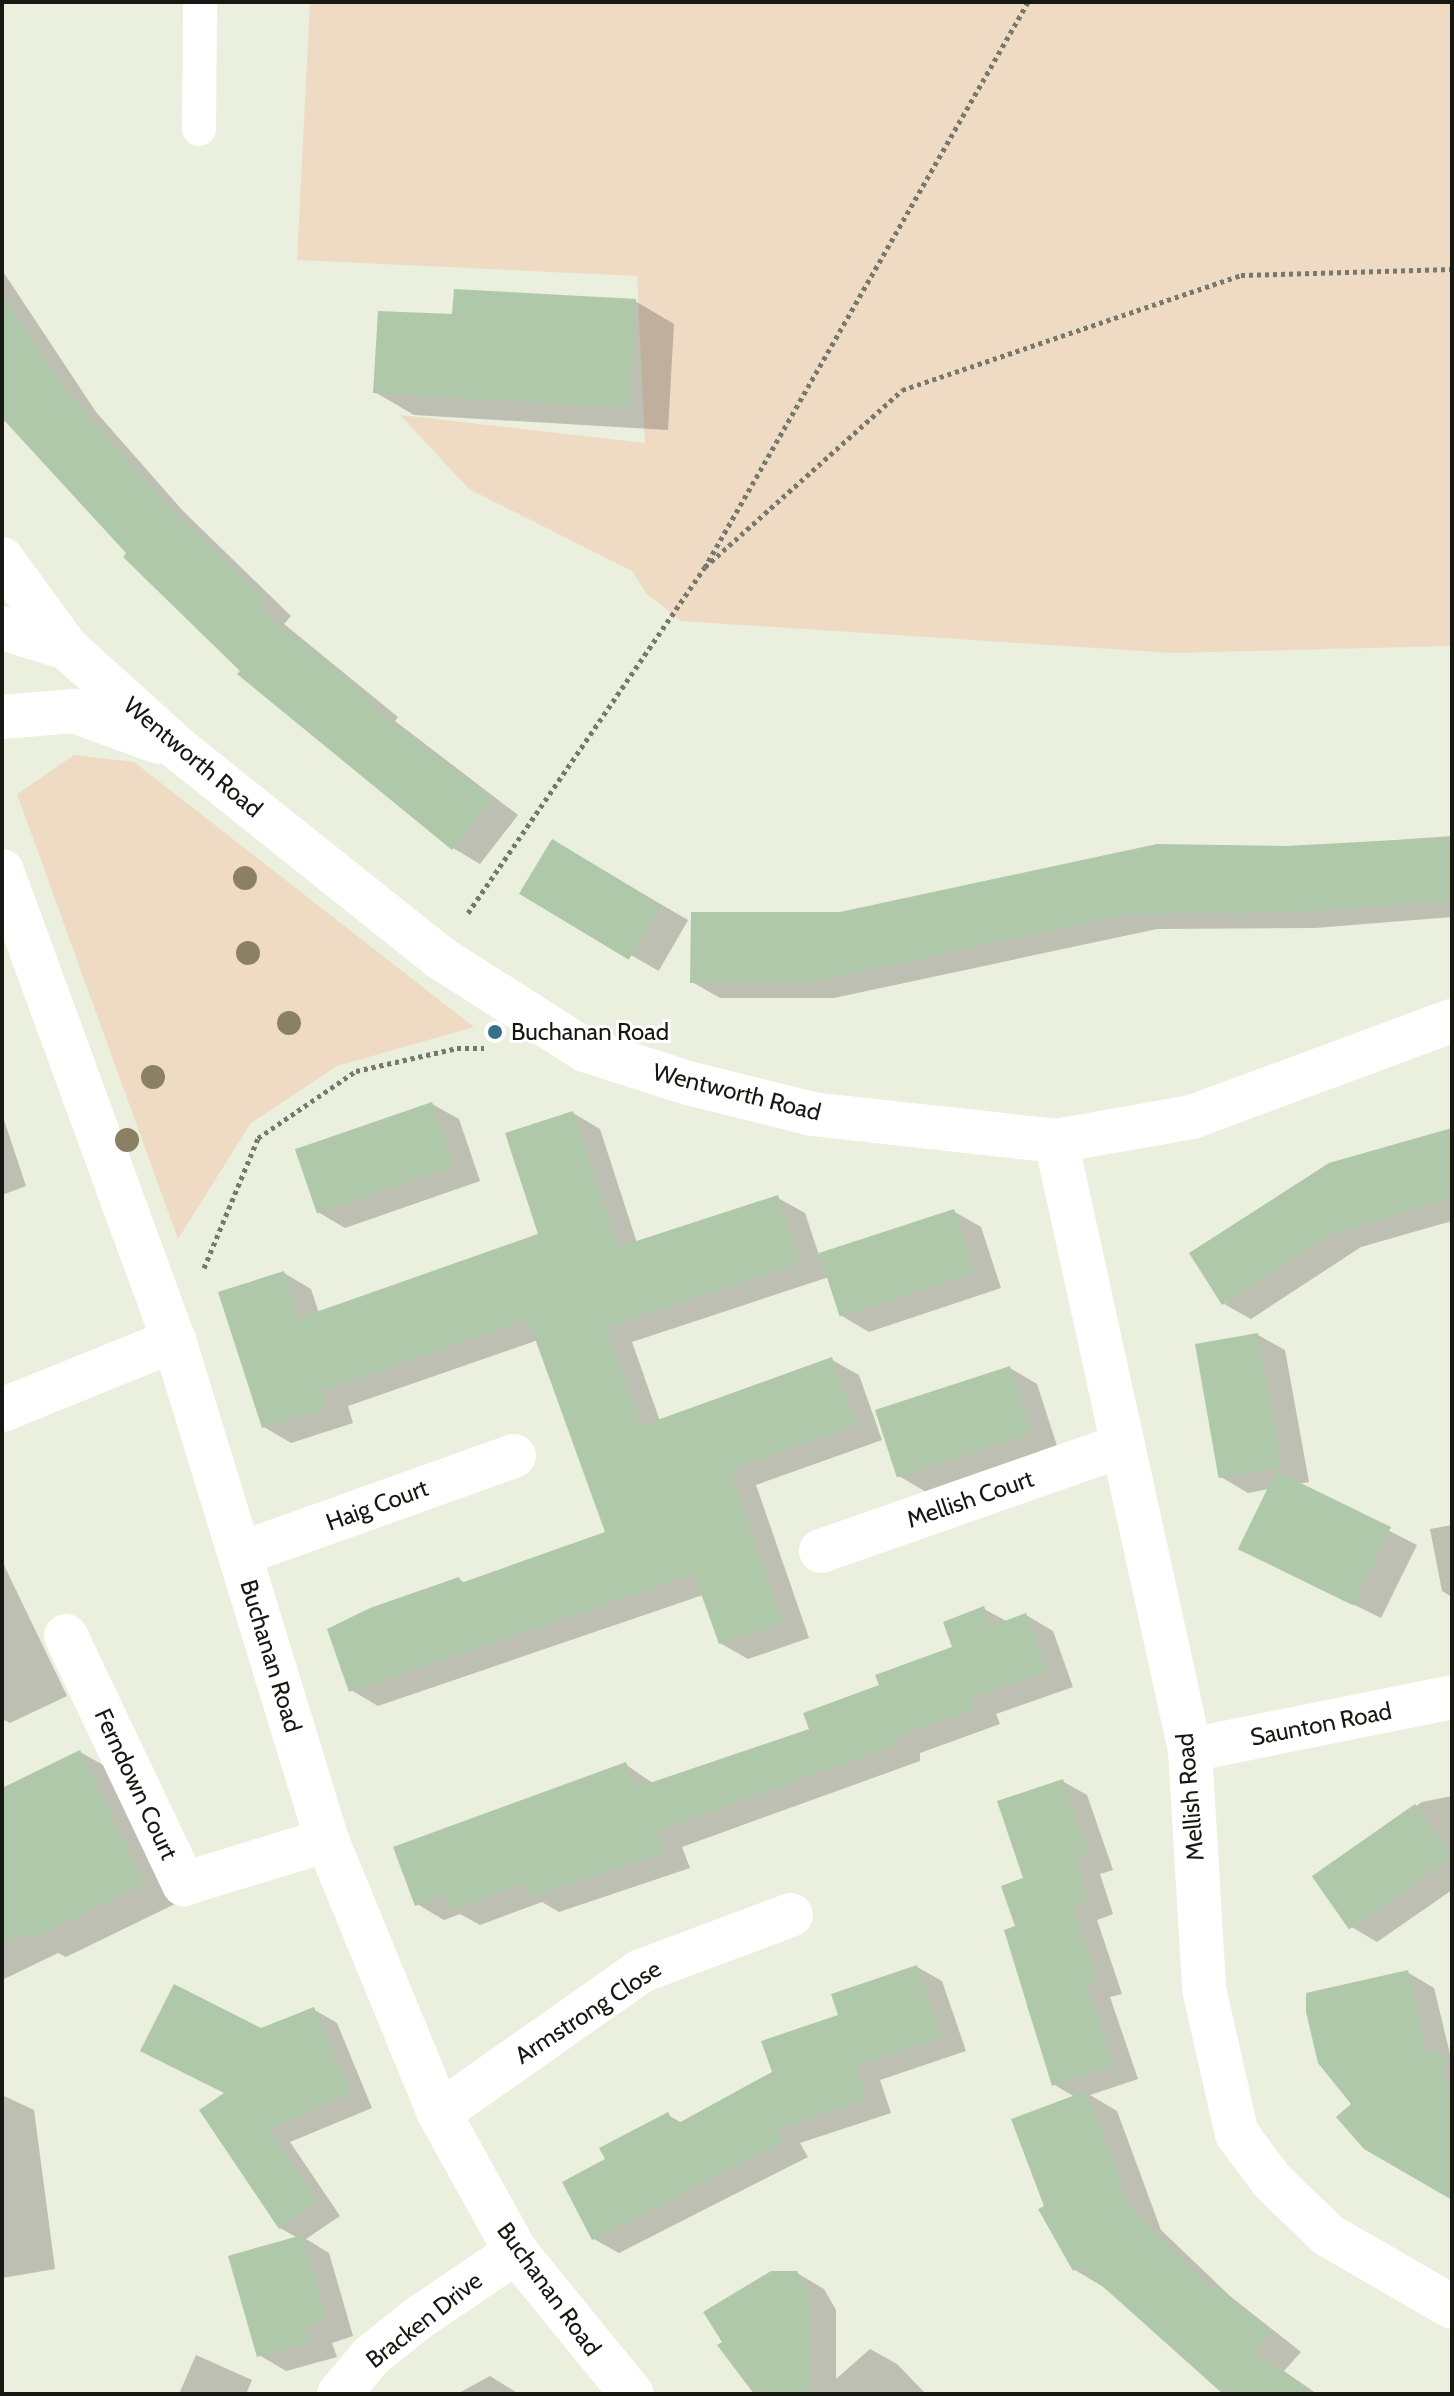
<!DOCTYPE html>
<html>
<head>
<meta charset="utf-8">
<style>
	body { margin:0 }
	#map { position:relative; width:1454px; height:2396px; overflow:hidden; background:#ebefde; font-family:Cabin,sans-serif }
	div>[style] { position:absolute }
	.green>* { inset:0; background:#efdbc4 }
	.shadow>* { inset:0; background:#0003; transform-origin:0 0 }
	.building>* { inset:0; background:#afc8a9; transform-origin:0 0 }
	.path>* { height:5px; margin-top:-2.5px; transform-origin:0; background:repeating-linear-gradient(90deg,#77796e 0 4px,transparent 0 8px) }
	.lane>* { height:34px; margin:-17px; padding:0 17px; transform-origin:17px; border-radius:17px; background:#fff }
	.street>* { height:44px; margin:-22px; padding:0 22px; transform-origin:22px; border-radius:22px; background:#fff }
	.trees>* { width:24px; height:24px; margin:-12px; border-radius:50%; background:#8b7f64 }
	.dots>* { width:22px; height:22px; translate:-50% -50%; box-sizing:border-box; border:4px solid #fff; border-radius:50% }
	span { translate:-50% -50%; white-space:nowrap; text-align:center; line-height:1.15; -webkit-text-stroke:6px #fff; paint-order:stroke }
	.street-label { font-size:24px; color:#171812 }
	.poi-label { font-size:24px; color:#171812 }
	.left { translate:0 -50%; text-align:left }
	.frame { position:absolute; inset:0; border:4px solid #171812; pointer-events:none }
</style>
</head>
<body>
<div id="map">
	<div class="green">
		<div style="clip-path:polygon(310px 2px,1452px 2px,1452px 646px,1172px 653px,681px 621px,646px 593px,632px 571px,469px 489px,400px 415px,645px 443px,637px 276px,297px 260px)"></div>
		<div style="clip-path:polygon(74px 755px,134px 762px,474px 1027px,337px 1066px,251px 1123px,178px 1239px,17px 794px)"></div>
	</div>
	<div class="shadow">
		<div style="clip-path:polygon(2px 270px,96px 412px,183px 511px,291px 616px,284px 624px,398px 717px,395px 721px,518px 815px,480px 864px,453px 848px,242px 671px,129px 553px,2px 399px)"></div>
		<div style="clip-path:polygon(635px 301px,674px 324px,668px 430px,414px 415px,375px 392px)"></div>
		<div style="clip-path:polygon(1452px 836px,1452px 917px,1315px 928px,1157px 929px,834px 998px,720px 998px,692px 982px,840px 914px,1286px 848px)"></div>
		<div style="left:553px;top:842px;width:156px;height:59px;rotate:30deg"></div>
		<div style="clip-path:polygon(432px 1104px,459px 1119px,480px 1181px,345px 1228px,318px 1212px)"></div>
		<div style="clip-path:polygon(573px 1113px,600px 1129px,637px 1243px,778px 1198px,805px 1213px,819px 1255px,953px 1211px,981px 1227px,1001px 1288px,869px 1332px,842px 1316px,829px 1277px,632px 1342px,660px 1421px,832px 1360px,859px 1375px,882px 1440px,756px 1485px,809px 1638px,748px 1659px,720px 1643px,703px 1595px,378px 1706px,351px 1690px,459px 1579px,466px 1584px,608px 1533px,538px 1340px,348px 1406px,353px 1423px,291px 1443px,264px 1427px,284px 1273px,311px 1289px,319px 1313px,540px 1236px)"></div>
		<div style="clip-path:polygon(2px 1114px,26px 1186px,2px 1195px)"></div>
		<div style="clip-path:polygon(1452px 1130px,1452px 1221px,1361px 1247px,1251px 1319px,1224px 1304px)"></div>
		<div style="clip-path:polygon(1258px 1335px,1285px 1350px,1309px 1482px,1297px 1484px,1417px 1545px,1381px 1618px,1240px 1548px,1269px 1489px,1248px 1493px,1221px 1477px)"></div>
		<div style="clip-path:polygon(1010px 1368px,1037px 1384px,1058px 1449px,926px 1492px,899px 1476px)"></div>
		<div style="clip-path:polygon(1452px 1525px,1452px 1597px,1442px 1591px,1430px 1529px)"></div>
		<div style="clip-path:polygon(2px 1561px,67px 1696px,10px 1723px,2px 1719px)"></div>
		<div style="clip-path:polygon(984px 1609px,1008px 1622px,1026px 1615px,1053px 1631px,1073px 1687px,996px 1714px,1000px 1724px,920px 1753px,920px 1761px,682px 1847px,690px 1868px,559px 1912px,542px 1902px,480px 1925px,460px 1914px,444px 1920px,417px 1904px,625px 1764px,654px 1784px,811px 1730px,954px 1648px)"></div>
		<div style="clip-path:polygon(80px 1752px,114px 1771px,177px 1903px,66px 1957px,58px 1953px,2px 1980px,2px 1866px)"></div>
		<div style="clip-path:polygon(1062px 1781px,1087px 1795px,1113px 1870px,1100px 1874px,1113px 1914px,1097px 1920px,1122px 1994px,1110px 1997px,1138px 2079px,1090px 2095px,1117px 2111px,1161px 2230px,1230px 2296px,1301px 2352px,1284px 2371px,1317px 2394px,1227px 2394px,1105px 2288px,1075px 2270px,1046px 2207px,1075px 2097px,1053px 2084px,1027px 2006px,1032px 2005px,1017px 1927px,1025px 1880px)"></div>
		<div style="clip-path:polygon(1452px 1796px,1452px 1890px,1377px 1942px,1350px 1926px,1315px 1876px,1422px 1802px)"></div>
		<div style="clip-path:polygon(917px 1967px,942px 1981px,966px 2051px,880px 2080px,891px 2113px,800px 2143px,808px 2157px,619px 2253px,594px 2239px,607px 2160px,668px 2115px,682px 2123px,775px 2073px,841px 2016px)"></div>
		<div style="clip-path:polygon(1407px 1972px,1434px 1988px,1452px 2062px,1452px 2198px,1354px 2104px)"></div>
		<div style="clip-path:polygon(313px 2009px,337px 2023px,372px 2108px,290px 2142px,340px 2216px,306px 2239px,329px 2253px,353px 2336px,332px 2343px,337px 2357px,286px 2371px,259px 2355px,298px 2238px,280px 2228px,227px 2093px,261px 2030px)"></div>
		<div style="clip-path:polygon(2px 2095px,34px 2110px,55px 2269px,2px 2278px)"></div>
		<div style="clip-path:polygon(797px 2273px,824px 2289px,836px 2310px,836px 2379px,870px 2349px,897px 2364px,926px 2394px,757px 2394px)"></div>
		<div style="clip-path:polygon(196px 2355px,252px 2380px,246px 2394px,179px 2394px)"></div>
		<div style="clip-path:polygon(490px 2376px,519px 2394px,457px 2394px)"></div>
	</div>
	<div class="building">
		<div style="clip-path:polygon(454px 289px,636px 299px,630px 408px,373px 393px,378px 311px,452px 314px)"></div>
		<div style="clip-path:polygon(2px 293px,69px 394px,156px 493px,265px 600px,258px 607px,373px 700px,369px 704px,492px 799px,452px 850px,237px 674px,240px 671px,123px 557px,126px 553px,2px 418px)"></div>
		<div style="clip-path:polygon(1452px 837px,1452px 901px,1286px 913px,1129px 914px,806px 983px,690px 983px,691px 912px,840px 912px,1157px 844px,1286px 846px)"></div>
		<div style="left:552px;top:839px;width:128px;height:64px;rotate:31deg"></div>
		<div style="left:432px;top:1102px;width:68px;height:145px;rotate:71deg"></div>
		<div style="clip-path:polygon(573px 1111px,618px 1247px,778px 1195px,800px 1263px,606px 1327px,641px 1426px,832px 1357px,856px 1425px,730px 1470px,783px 1623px,719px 1644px,694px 1574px,349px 1692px,327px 1629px,370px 1608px,459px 1577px,461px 1583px,605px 1532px,528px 1319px,322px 1391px,327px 1408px,262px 1428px,218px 1292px,284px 1271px,299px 1318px,538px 1234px,505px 1133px)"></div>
		<div style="clip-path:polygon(1452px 1128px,1452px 1198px,1334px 1233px,1222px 1305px,1189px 1253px,1329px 1163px)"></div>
		<div style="left:954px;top:1209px;width:67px;height:142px;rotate:72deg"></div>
		<div style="left:1258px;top:1333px;width:136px;height:64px;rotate:80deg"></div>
		<div style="left:1010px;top:1366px;width:71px;height:142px;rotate:72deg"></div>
		<div style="left:1276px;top:1471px;width:128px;height:87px;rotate:26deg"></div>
		<div style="clip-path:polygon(984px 1606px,991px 1626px,1026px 1613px,1047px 1672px,970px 1698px,974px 1709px,894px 1738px,894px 1746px,656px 1831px,664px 1853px,530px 1897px,524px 1883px,451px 1911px,445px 1894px,415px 1906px,393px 1847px,626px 1762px,635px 1788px,809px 1729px,803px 1713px,879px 1685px,875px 1675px,952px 1647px,943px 1622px)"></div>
		<div style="clip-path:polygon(80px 1750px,145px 1884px,31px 1939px,28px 1933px,2px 1945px,2px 1788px)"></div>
		<div style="clip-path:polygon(1063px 1779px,1089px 1856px,1076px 1860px,1089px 1900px,1073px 1906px,1098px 1980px,1086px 1984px,1114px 2065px,1052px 2086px,1004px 1930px,1015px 1926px,1001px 1886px,1023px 1878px,997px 1801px)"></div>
		<div style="left:1415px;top:1804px;width:65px;height:126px;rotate:55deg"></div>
		<div style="clip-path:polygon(917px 1965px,942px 2037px,856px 2066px,867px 2099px,776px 2129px,783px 2142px,592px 2240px,562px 2182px,605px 2159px,599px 2148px,668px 2112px,675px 2125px,772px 2072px,761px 2041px,838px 2015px,831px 1994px)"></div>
		<div style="clip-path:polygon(1408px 1970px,1426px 2050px,1448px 2057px,1443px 2080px,1452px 2086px,1452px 2200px,1364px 2149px,1336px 2117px,1351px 2104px,1318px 2063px,1306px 2012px,1306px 1993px)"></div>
		<div style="clip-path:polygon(174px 1984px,261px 2028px,314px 2007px,350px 2094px,268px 2129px,318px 2202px,279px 2229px,199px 2110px,224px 2093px,140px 2051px)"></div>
		<div style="clip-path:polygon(1086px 2091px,1131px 2210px,1215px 2291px,1219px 2287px,1272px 2333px,1255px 2352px,1316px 2394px,1223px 2394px,1081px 2267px,1073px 2271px,1038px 2209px,1044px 2206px,1011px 2119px)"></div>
		<div style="clip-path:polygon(302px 2235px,327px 2321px,306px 2327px,311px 2342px,257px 2357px,228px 2256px)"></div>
		<div style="clip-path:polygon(771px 2271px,797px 2271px,809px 2293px,809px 2394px,754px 2394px,717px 2345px,722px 2342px,703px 2312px)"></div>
	</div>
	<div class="path">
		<div style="left:1028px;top:2px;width:651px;rotate:119.76deg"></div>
		<div style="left:705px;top:567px;width:265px;rotate:-41.9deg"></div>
		<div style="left:902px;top:390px;width:358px;rotate:-18.7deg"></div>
		<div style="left:1241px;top:275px;width:211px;rotate:-1.6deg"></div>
		<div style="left:468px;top:913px;width:419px;rotate:-55.6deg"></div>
		<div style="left:204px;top:1268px;width:141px;rotate:-67.4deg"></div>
		<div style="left:258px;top:1138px;width:119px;rotate:-34.4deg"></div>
		<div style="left:356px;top:1071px;width:104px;rotate:-12.8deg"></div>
		<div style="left:457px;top:1048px;width:27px"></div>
	</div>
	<div class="lane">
		<div style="left:199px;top:129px;width:127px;rotate:-89.5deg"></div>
	</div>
	<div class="street">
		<div style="left:2px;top:559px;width:110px;rotate:53.9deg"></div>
		<div style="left:2px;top:628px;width:68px;rotate:17.1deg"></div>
		<div style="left:67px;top:648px;width:152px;rotate:42.1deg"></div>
		<div style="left:180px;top:750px;width:332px;rotate:38.6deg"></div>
		<div style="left:439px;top:957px;width:173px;rotate:32.5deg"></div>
		<div style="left:585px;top:1050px;width:108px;rotate:17.8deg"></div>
		<div style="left:688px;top:1083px;width:128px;rotate:14deg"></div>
		<div style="left:812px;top:1114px;width:245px;rotate:6.3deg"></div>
		<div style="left:1056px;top:1141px;width:138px;rotate:-10deg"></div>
		<div style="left:1192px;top:1117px;width:277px;rotate:-20.3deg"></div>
		<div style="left:2px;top:717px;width:72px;rotate:-4.8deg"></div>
		<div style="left:74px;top:711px;width:90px;rotate:20deg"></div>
		<div style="left:2px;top:871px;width:500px;rotate:69.9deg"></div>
		<div style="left:174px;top:1340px;width:523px;rotate:72.99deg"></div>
		<div style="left:327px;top:1840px;width:295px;rotate:67.7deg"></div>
		<div style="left:439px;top:2113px;width:159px;rotate:61deg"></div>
		<div style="left:516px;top:2252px;width:183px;rotate:50.8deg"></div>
		<div style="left:1056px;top:1141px;width:624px;rotate:77.59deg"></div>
		<div style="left:1190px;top:1750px;width:239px;rotate:86.6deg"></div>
		<div style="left:1204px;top:1989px;width:149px;rotate:77.2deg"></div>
		<div style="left:1237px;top:2134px;width:59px;rotate:53.3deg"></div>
		<div style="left:1272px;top:2181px;width:78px;rotate:44deg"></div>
		<div style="left:1328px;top:2235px;width:143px;rotate:30.1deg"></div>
		<div style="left:2px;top:1410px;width:186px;rotate:-22.1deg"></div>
		<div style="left:821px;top:1551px;width:317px;rotate:-19.3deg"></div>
		<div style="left:240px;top:1554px;width:291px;rotate:-19.7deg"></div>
		<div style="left:66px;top:1636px;width:275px;rotate:64.6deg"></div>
		<div style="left:184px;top:1884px;width:150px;rotate:-17.1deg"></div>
		<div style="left:1190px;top:1750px;width:267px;rotate:-11.4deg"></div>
		<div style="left:439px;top:2113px;width:247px;rotate:-35.1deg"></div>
		<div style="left:641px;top:1971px;width:160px;rotate:-20.5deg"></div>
		<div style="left:339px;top:2394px;width:50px;rotate:-49.9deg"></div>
		<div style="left:371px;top:2356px;width:59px;rotate:-38.8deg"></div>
		<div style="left:417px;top:2319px;width:120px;rotate:-34.1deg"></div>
	</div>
	<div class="trees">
		<div style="left:245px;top:878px"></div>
		<div style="left:248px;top:953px"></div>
		<div style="left:289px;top:1023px"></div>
		<div style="left:153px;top:1077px"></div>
		<div style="left:127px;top:1140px"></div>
	</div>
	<div class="dots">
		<div style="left:495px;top:1032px;background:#38708a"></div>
	</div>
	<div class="street-label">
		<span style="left:193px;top:757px;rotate:40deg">Wentworth Road</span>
		<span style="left:737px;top:1092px;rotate:14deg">Wentworth Road</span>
		<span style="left:970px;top:1499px;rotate:-19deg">Mellish Court</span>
		<span style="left:377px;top:1505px;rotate:-20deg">Haig Court</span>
		<span style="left:271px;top:1656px;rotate:73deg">Buchanan Road</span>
		<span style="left:1321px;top:1724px;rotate:-11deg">Saunton Road</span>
		<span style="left:136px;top:1784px;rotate:65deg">Ferndown Court</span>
		<span style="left:1190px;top:1797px;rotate:-95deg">Mellish Road</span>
		<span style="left:588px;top:2012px;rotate:-33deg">Armstrong Close</span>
		<span style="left:549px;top:2289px;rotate:54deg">Buchanan Road</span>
		<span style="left:424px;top:2320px;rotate:-38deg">Bracken Drive</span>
	</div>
	<div class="poi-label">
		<span class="left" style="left:511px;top:1032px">Buchanan Road</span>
	</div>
	<div class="frame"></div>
</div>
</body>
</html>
